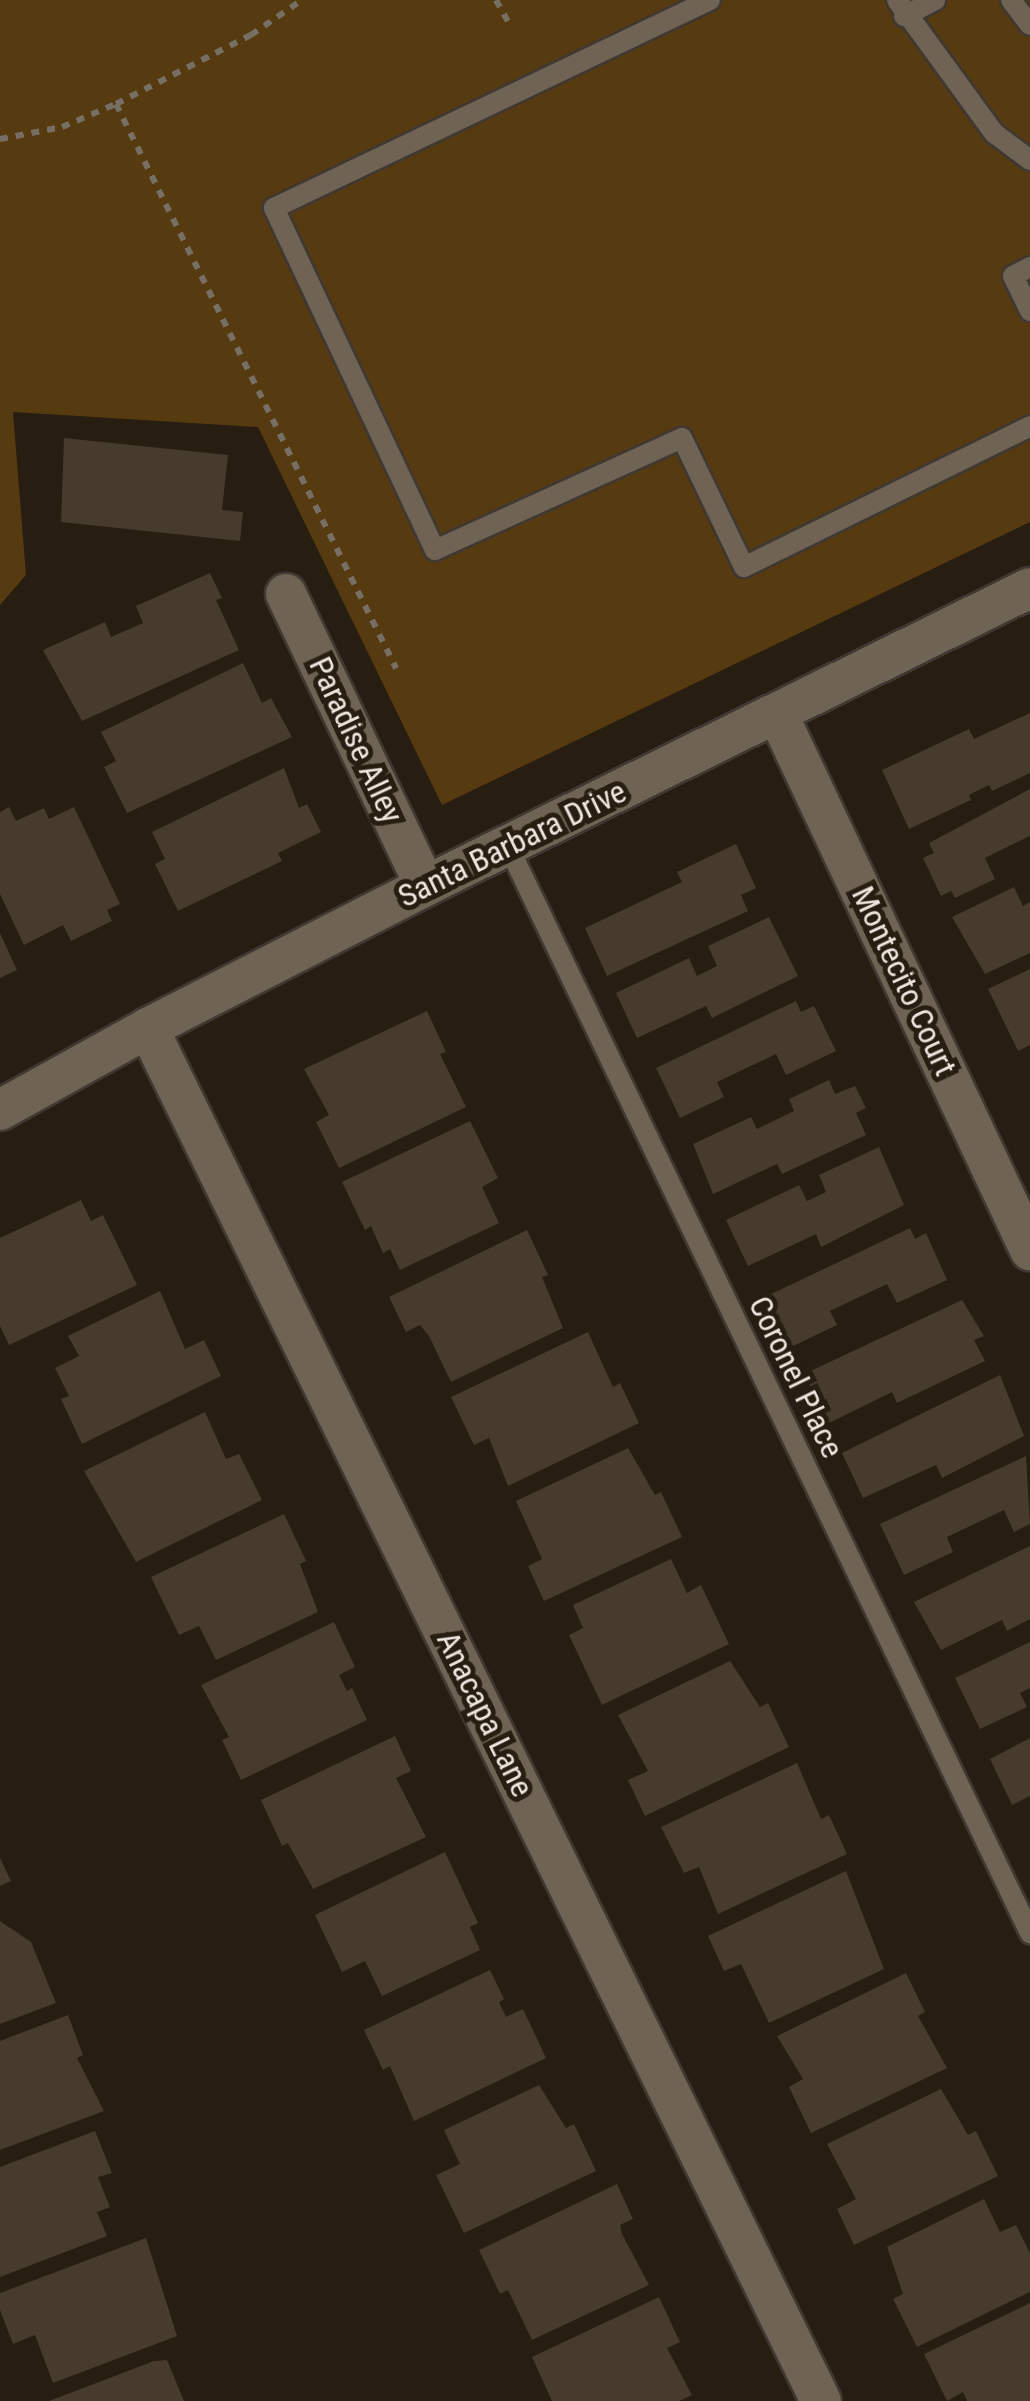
<!DOCTYPE html>
<html>
<head>
<meta charset="utf-8">
<style>
	body { margin:0 }
	#map { position:relative; width:1030px; height:2401px; overflow:hidden; background:#271d10; font-family:"Roboto Condensed",sans-serif }
	div>[style] { position:absolute }
	.green>* { inset:0; background:#563a10 }
	.building>* { inset:0; background:#463b2d }
	.path>* { height:6px; margin-top:-3px; transform-origin:0; background:repeating-linear-gradient(90deg,#776f64 0 8px,transparent 0 16px) }
	.roads { filter:drop-shadow(2px 0 #403831) drop-shadow(-2px 0 #403831) drop-shadow(0 2px #403831) drop-shadow(0 -2px #403831) }
	.lane>* { height:20px; margin:-10px; padding:0 10px; transform-origin:10px; border-radius:10px; background:#6f6354 }
	.street>* { height:40px; margin:-20px; padding:0 20px; transform-origin:20px; border-radius:20px; background:#6f6354 }
	span { translate:-50% -50%; white-space:nowrap; text-align:center; line-height:1.15; -webkit-text-stroke:10px #271d10; paint-order:stroke }
	.street-label { font-size:32px; color:#eee7df }
</style>
</head>
<body>
<div id="map">
	<div class="green">
		<div style="clip-path:polygon(0 0,1030px 0,1030px 522px,442px 805px,258px 427px,13px 412px,26px 575px,0 605px)"></div>
	</div>
	<div class="building">
		<div style="clip-path:polygon(64px 438px,228px 455px,222px 510px,243px 512px,240px 541px,61px 522px)"></div>
		<div style="clip-path:polygon(210px 573px,222px 598px,216px 600px,239px 650px,82px 721px,43px 650px,105px 622px,111px 637px,143px 623px,136px 606px)"></div>
		<div style="clip-path:polygon(243px 663px,262px 703px,271px 698px,292px 737px,127px 813px,104px 767px,116px 761px,101px 732px)"></div>
		<div style="clip-path:polygon(1030px 713px,1030px 773px,992px 791px,989px 785px,969px 795px,971px 800px,909px 829px,882px 770px,969px 729px,974px 739px)"></div>
		<div style="clip-path:polygon(284px 768px,299px 808px,307px 804px,321px 832px,278px 853px,282px 861px,178px 911px,155px 864px,165px 859px,152px 832px)"></div>
		<div style="clip-path:polygon(1030px 789px,1030px 836px,985px 858px,995px 879px,955px 898px,951px 891px,941px 896px,923px 858px,934px 853px,929px 843px)"></div>
		<div style="clip-path:polygon(9px 807px,16px 821px,44px 808px,49px 819px,74px 807px,120px 904px,107px 910px,112px 921px,71px 941px,63px 925px,24px 945px,0 894px,0 812px)"></div>
		<div style="clip-path:polygon(736px 844px,756px 888px,741px 895px,748px 911px,607px 976px,585px 928px,682px 882px,677px 872px)"></div>
		<div style="clip-path:polygon(1014px 887px,1023px 906px,1030px 902px,1030px 953px,985px 974px,952px 917px)"></div>
		<div style="clip-path:polygon(769px 917px,798px 976px,712px 1018px,706px 1006px,637px 1038px,616px 993px,689px 958px,697px 976px,717px 966px,708px 946px)"></div>
		<div style="clip-path:polygon(0 933px,17px 970px,0 978px)"></div>
		<div style="clip-path:polygon(1030px 969px,1030px 1045px,1018px 1051px,988px 989px)"></div>
		<div style="clip-path:polygon(796px 1001px,801px 1012px,814px 1006px,836px 1051px,786px 1075px,776px 1054px,717px 1082px,724px 1097px,680px 1118px,656px 1068px)"></div>
		<div style="clip-path:polygon(427px 1011px,446px 1052px,440px 1054px,466px 1107px,339px 1168px,316px 1122px,329px 1115px,304px 1069px)"></div>
		<div style="clip-path:polygon(829px 1080px,835px 1094px,855px 1086px,866px 1108px,856px 1113px,866px 1135px,782px 1174px,777px 1164px,713px 1194px,693px 1144px,751px 1117px,757px 1129px,794px 1111px,789px 1099px)"></div>
		<div style="clip-path:polygon(470px 1121px,498px 1178px,482px 1187px,499px 1223px,400px 1270px,390px 1249px,383px 1253px,371px 1226px,365px 1230px,342px 1182px)"></div>
		<div style="clip-path:polygon(879px 1147px,904px 1205px,821px 1247px,816px 1234px,748px 1266px,726px 1220px,799px 1185px,807px 1201px,826px 1192px,819px 1175px)"></div>
		<div style="clip-path:polygon(81px 1200px,91px 1221px,103px 1215px,137px 1285px,9px 1345px,0 1326px,0 1238px)"></div>
		<div style="clip-path:polygon(910px 1228px,915px 1239px,926px 1233px,947px 1280px,897px 1303px,887px 1284px,830px 1311px,837px 1325px,791px 1347px,767px 1296px)"></div>
		<div style="clip-path:polygon(527px 1230px,548px 1275px,542px 1277px,563px 1328px,451px 1382px,429px 1336px,420px 1325px,406px 1332px,389px 1297px)"></div>
		<div style="clip-path:polygon(160px 1291px,185px 1349px,204px 1340px,221px 1376px,82px 1444px,61px 1399px,69px 1396px,55px 1368px,79px 1356px,68px 1336px)"></div>
		<div style="clip-path:polygon(962px 1300px,984px 1336px,974px 1340px,985px 1361px,897px 1403px,892px 1392px,829px 1423px,804px 1374px)"></div>
		<div style="clip-path:polygon(588px 1332px,613px 1387px,620px 1383px,639px 1423px,508px 1486px,489px 1438px,474px 1445px,451px 1397px)"></div>
		<div style="clip-path:polygon(1000px 1375px,1024px 1436px,942px 1478px,936px 1465px,863px 1498px,842px 1453px)"></div>
		<div style="clip-path:polygon(205px 1412px,226px 1459px,239px 1454px,262px 1500px,136px 1562px,84px 1471px)"></div>
		<div style="clip-path:polygon(628px 1448px,655px 1495px,661px 1492px,682px 1537px,544px 1601px,528px 1566px,542px 1559px,516px 1501px)"></div>
		<div style="clip-path:polygon(1026px 1456px,1030px 1524px,1014px 1532px,1004px 1510px,947px 1537px,953px 1552px,904px 1575px,880px 1524px)"></div>
		<div style="clip-path:polygon(284px 1514px,306px 1561px,300px 1564px,318px 1612px,216px 1660px,199px 1626px,179px 1635px,151px 1577px)"></div>
		<div style="clip-path:polygon(1030px 1546px,1030px 1619px,1007px 1631px,1002px 1620px,941px 1650px,914px 1602px)"></div>
		<div style="clip-path:polygon(671px 1559px,687px 1593px,701px 1585px,729px 1644px,602px 1705px,569px 1635px,583px 1628px,573px 1605px)"></div>
		<div style="clip-path:polygon(334px 1622px,355px 1667px,339px 1675px,347px 1691px,352px 1688px,367px 1720px,241px 1780px,222px 1740px,229px 1737px,201px 1685px)"></div>
		<div style="clip-path:polygon(1030px 1642px,1030px 1688px,1020px 1693px,1027px 1707px,980px 1729px,955px 1678px)"></div>
		<div style="clip-path:polygon(730px 1661px,760px 1707px,768px 1703px,789px 1747px,645px 1816px,628px 1780px,648px 1771px,618px 1715px)"></div>
		<div style="clip-path:polygon(395px 1736px,411px 1771px,396px 1778px,426px 1837px,313px 1889px,288px 1843px,282px 1846px,261px 1800px)"></div>
		<div style="clip-path:polygon(1030px 1738px,1030px 1796px,1012px 1805px,990px 1759px)"></div>
		<div style="clip-path:polygon(797px 1763px,821px 1819px,829px 1815px,847px 1854px,718px 1914px,699px 1867px,684px 1873px,661px 1827px)"></div>
		<div style="clip-path:polygon(445px 1852px,478px 1923px,470px 1927px,480px 1950px,382px 1996px,365px 1961px,342px 1972px,315px 1915px)"></div>
		<div style="clip-path:polygon(0 1858px,11px 1881px,0 1886px)"></div>
		<div style="clip-path:polygon(846px 1871px,884px 1969px,769px 2023px,741px 1964px,724px 1971px,708px 1936px)"></div>
		<div style="clip-path:polygon(0 1921px,31px 1942px,56px 2003px,0 2024px)"></div>
		<div style="clip-path:polygon(490px 1970px,504px 1999px,499px 2002px,506px 2017px,523px 2009px,546px 2058px,414px 2121px,390px 2066px,383px 2070px,364px 2030px)"></div>
		<div style="clip-path:polygon(906px 1973px,925px 2012px,918px 2016px,947px 2068px,811px 2133px,789px 2087px,803px 2079px,777px 2036px)"></div>
		<div style="clip-path:polygon(68px 2015px,83px 2055px,77px 2058px,104px 2111px,0 2150px,0 2041px)"></div>
		<div style="clip-path:polygon(539px 2085px,566px 2128px,574px 2124px,596px 2171px,464px 2233px,436px 2175px,460px 2164px,444px 2130px)"></div>
		<div style="clip-path:polygon(941px 2089px,968px 2135px,976px 2131px,998px 2176px,854px 2245px,837px 2209px,856px 2199px,827px 2144px)"></div>
		<div style="clip-path:polygon(95px 2131px,112px 2173px,98px 2177px,110px 2207px,97px 2212px,107px 2236px,0 2277px,0 2167px)"></div>
		<div style="clip-path:polygon(617px 2184px,633px 2219px,620px 2225px,622px 2234px,649px 2285px,532px 2340px,508px 2290px,500px 2294px,479px 2250px)"></div>
		<div style="clip-path:polygon(984px 2199px,1000px 2232px,1016px 2225px,1030px 2253px,1030px 2292px,917px 2347px,893px 2299px,903px 2294px,887px 2247px)"></div>
		<div style="clip-path:polygon(146px 2238px,177px 2336px,53px 2383px,35px 2335px,13px 2344px,0 2310px,0 2293px)"></div>
		<div style="clip-path:polygon(659px 2297px,680px 2342px,667px 2348px,692px 2395px,679px 2401px,552px 2401px,532px 2357px)"></div>
		<div style="clip-path:polygon(1030px 2303px,1030px 2401px,967px 2401px,963px 2392px,947px 2401px,924px 2354px)"></div>
		<div style="clip-path:polygon(167px 2360px,184px 2401px,49px 2401px,154px 2361px)"></div>
	</div>
	<div class="path">
		<div style="left:496px;top:0;width:29px;rotate:61deg"></div>
		<div style="left:116px;top:104px;width:630px;rotate:63.6deg"></div>
		<div style="left:0;top:139px;width:63px;rotate:-11deg"></div>
		<div style="left:62px;top:127px;width:59px;rotate:-23.1deg"></div>
		<div style="left:116px;top:104px;width:152px;rotate:-27.1deg"></div>
		<div style="left:251px;top:35px;width:62px;rotate:-34.5deg"></div>
	</div>
	<div class="roads">
		<div class="lane">
			<div style="left:710px;top:0;width:483px;rotate:154.5deg"></div>
			<div style="left:274px;top:208px;width:378px;rotate:64.8deg"></div>
			<div style="left:435px;top:550px;width:271px;rotate:-24.4deg"></div>
			<div style="left:682px;top:438px;width:143px;rotate:64.3deg"></div>
			<div style="left:744px;top:567px;width:319px;rotate:-26.2deg"></div>
			<div style="left:897px;top:0;width:165px;rotate:53.9deg"></div>
			<div style="left:994px;top:133px;width:45px;rotate:36.9deg"></div>
			<div style="left:1011px;top:0;width:31px;rotate:53deg"></div>
			<div style="left:904px;top:16px;width:35px;rotate:-27deg"></div>
			<div style="left:1030px;top:267px;width:19px;rotate:152deg"></div>
			<div style="left:1013px;top:276px;width:39px;rotate:64deg"></div>
			<div style="left:509px;top:848px;width:1204px;rotate:64.35deg"></div>
		</div>
		<div class="street">
			<div style="left:286px;top:594px;width:323px;rotate:64.5deg"></div>
			<div style="left:777px;top:713px;width:594px;rotate:64.77deg"></div>
			<div style="left:148px;top:1028px;width:1529px;rotate:63.89deg"></div>
			<div style="left:0;top:1110px;width:169px;rotate:-29deg"></div>
			<div style="left:148px;top:1028px;width:311px;rotate:-27.1deg"></div>
			<div style="left:425px;top:886px;width:674px;rotate:-26.22deg"></div>
		</div>
	</div>
	<div class="street-label">
		<span style="left:356px;top:740px;rotate:65deg">Paradise Alley</span>
		<span style="left:512px;top:844px;rotate:-26deg">Santa Barbara Drive</span>
		<span style="left:904px;top:981px;rotate:65deg">Montecito Court</span>
		<span style="left:796px;top:1377px;rotate:64deg">Coronel Place</span>
		<span style="left:485px;top:1714px;rotate:64deg">Anacapa Lane</span>
	</div>
</div>
</body>
</html>
